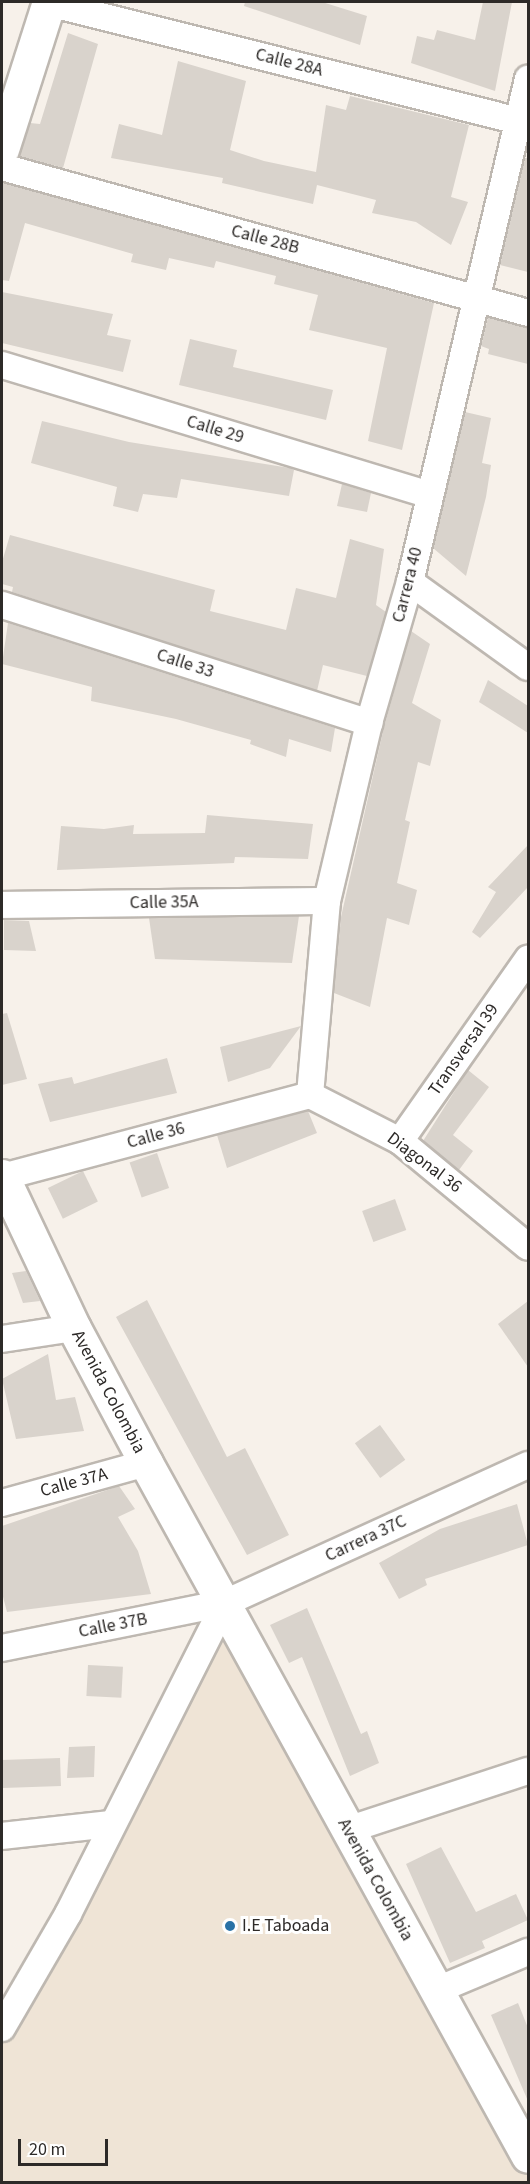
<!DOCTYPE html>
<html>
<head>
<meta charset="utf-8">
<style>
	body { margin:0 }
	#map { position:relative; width:530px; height:2184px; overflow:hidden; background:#f7f1ea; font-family:"Source Sans 3",sans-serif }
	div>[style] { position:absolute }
	.built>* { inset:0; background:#efe4d6 }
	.building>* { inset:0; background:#d9d3cc; transform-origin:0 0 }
	.roads { filter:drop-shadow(2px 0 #beb8b1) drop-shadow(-2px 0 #beb8b1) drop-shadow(0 2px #beb8b1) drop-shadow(0 -2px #beb8b1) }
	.minor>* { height:26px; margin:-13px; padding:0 13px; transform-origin:13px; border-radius:13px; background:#fff }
	.tertiary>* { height:33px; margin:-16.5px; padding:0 16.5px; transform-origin:16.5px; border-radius:16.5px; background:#fff }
	.dots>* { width:16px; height:16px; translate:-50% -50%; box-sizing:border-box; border:3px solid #fff; border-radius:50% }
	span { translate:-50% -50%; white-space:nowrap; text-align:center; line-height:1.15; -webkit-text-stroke:6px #fff; paint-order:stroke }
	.street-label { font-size:18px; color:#2d2a28 }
	.poi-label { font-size:18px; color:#2d2a28 }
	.left { translate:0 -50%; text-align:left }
	.frame { position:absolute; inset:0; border:3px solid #2d2a28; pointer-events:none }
	.scale { position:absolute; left:18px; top:2139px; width:90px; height:27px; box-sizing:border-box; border:3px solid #2d2a28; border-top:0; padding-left:8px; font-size:18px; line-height:21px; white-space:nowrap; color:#2d2a28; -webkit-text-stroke:4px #fff; paint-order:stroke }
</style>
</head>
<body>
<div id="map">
	<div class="built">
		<div style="clip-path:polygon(225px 1603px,528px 2152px,528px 2182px,2px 2182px,2px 2028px)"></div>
	</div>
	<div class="building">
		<div style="clip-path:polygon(245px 2px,322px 2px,367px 16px,360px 45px,244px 6px)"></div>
		<div style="clip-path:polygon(483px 2px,512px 2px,495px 91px,411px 63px,417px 36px,434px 40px,437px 30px,475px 40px)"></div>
		<div style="clip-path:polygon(68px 33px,98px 44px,63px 168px,19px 156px,30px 123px,40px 124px)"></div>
		<div style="clip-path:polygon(178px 61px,246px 81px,230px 150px,264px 161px,316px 172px,326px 105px,346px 110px,350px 96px,469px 125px,451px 197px,468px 202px,451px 245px,416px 222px,372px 213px,376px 200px,317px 185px,313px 204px,222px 183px,223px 178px,111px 158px,119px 124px,162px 135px)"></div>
		<div style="clip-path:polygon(525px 158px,528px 158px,528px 272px,500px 265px)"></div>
		<div style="clip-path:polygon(2px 182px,434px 303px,402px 450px,368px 441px,387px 348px,309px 330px,318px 295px,274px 284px,276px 276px,216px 261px,214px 268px,169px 258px,166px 270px,131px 262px,133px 254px,25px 223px,9px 281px,2px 280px)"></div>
		<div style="clip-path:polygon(2px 292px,113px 314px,107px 335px,131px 340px,123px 372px,2px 343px)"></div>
		<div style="clip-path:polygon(488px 317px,528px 328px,528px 364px,488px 354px,489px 349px,481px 346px)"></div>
		<div style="clip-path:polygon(190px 339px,237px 350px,233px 367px,333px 390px,326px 420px,179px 385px)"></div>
		<div style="clip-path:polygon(465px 412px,491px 418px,482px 463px,491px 465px,486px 497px,466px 576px,433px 548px)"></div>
		<div style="clip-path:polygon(42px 421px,129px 442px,290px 468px,294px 470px,289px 496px,181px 479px,177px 498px,143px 494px,138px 512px,113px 506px,117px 487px,31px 463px)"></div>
		<div style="clip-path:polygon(342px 484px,371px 493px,367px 512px,337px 506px)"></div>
		<div style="clip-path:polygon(10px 535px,215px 590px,210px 611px,286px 630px,296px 588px,336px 598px,350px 539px,384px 549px,376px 605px,386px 612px,367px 676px,323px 665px,317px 691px,12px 592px,13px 587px,2px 584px,2px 562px)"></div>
		<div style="clip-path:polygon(8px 623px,335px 728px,331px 752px,289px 739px,286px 757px,250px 744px,251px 740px,176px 719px,91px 701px,92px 687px,2px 664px)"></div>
		<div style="clip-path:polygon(411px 631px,430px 644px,412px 703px,441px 720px,430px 766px,418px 762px,405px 820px,410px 822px,397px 883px,417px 890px,409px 925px,387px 918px,370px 1007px,334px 993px,341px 917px,384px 727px)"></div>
		<div style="clip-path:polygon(488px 680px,528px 706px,528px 733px,479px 702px)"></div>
		<div style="clip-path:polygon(207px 815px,313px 824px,308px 859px,235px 857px,234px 863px,57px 870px,61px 826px,104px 829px,134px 825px,133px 834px,205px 833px)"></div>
		<div style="clip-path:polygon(528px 845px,528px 887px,480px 938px,472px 932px,496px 892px,488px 887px)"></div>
		<div style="clip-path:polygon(299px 916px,292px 963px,155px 959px,149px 918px)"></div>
		<div style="clip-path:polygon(4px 920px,29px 921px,36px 951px,4px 950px)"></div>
		<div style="clip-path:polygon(7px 1013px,27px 1079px,2px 1085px,2px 1014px)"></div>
		<div style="clip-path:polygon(301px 1026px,270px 1068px,228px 1082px,220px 1047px)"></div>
		<div style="clip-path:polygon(167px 1058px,177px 1093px,50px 1122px,38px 1084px,72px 1077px,74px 1084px)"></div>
		<div style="clip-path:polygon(468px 1070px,489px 1087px,453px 1135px,473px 1151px,459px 1170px,423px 1141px)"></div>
		<div style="clip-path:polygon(308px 1111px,317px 1133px,227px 1168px,217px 1135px)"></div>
		<div style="left:157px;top:1153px;width:37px;height:29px;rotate:71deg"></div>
		<div style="left:83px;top:1171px;width:34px;height:39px;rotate:64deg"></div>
		<div style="left:395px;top:1199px;width:33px;height:35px;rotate:70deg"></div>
		<div style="clip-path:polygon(26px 1271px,40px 1301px,23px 1303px,12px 1273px)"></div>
		<div style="clip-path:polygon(147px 1300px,227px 1457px,245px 1448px,289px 1535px,247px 1555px,116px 1317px)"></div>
		<div style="clip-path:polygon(528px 1301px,528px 1367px,498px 1324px)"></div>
		<div style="clip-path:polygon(48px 1354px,56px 1400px,75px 1397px,84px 1431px,16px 1439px,2px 1379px)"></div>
		<div style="left:380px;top:1425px;width:43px;height:31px;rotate:54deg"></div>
		<div style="clip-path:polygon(119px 1486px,135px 1509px,118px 1517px,138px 1551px,151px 1594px,7px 1612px,2px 1593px,2px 1526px)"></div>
		<div style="clip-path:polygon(517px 1504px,528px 1545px,425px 1579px,427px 1585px,399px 1599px,379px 1563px,440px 1529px)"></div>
		<div style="clip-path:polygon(307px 1608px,361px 1734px,367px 1731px,379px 1763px,350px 1776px,302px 1657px,289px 1663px,270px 1625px)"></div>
		<div style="left:88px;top:1665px;width:35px;height:31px;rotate:3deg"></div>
		<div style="clip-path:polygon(95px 1746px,94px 1777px,67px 1778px,69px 1747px)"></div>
		<div style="left:60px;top:1758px;width:28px;height:58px;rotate:88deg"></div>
		<div style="clip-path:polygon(441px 1847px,476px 1912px,516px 1894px,528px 1920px,482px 1941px,485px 1948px,450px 1963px,406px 1864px)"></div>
		<div style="clip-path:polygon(518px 2003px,528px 2028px,528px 2101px,491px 2015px)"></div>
	</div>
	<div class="roads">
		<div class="minor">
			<div style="left:49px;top:3px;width:494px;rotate:14.1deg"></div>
			<div style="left:2px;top:167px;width:546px;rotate:15.51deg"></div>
			<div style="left:2px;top:365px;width:446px;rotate:16.9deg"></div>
			<div style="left:410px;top:582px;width:145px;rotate:35.8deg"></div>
			<div style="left:2px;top:605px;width:386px;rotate:17.8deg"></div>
			<div style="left:2px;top:905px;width:325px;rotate:-0.7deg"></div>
			<div style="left:310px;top:1095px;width:195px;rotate:-85deg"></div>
			<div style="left:327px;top:901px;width:183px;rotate:-76.7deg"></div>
			<div style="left:369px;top:723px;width:147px;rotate:-73.8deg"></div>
			<div style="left:410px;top:582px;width:517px;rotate:-76.8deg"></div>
			<div style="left:310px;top:1095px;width:101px;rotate:27.1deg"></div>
			<div style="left:400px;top:1141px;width:166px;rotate:39.6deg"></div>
			<div style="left:400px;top:1141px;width:223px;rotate:-54.9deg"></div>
			<div style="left:2px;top:1177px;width:319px;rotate:-14.9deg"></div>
			<div style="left:2px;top:1339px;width:73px;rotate:-8.7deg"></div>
			<div style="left:2px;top:1503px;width:149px;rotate:-15.5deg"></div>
			<div style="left:2px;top:1648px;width:227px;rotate:-11.4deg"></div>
			<div style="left:225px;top:1603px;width:333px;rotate:-24.5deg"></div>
			<div style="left:347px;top:1830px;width:190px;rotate:-18.1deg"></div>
			<div style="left:2px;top:1836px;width:110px;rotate:-6.3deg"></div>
			<div style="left:435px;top:1991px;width:101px;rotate:-22.8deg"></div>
			<div style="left:2px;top:2028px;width:132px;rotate:-59.9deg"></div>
			<div style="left:68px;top:1914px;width:348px;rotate:-63.2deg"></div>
		</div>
		<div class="tertiary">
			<div style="left:2px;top:149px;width:154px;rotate:-72.3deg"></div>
			<div style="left:2px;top:1176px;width:168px;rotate:64.7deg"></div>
			<div style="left:74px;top:1328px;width:153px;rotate:61.9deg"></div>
			<div style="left:146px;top:1463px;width:791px;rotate:61.14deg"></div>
		</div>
	</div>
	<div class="dots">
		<div style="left:230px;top:1926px;background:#2a72a6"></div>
	</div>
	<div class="street-label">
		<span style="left:289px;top:63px;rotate:14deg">Calle 28A</span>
		<span style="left:265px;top:240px;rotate:15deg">Calle 28B</span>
		<span style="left:215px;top:430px;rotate:17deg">Calle 29</span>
		<span style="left:408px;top:585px;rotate:-76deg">Carrera 40</span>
		<span style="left:185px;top:664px;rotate:18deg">Calle 33</span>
		<span style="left:164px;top:903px;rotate:-1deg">Calle 35A</span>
		<span style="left:464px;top:1050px;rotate:-55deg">Transversal 39</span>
		<span style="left:156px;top:1136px;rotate:-15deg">Calle 36</span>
		<span style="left:424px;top:1163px;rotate:37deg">Diagonal 36</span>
		<span style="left:108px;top:1392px;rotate:62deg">Avenida Colombia</span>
		<span style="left:74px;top:1483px;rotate:-15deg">Calle 37A</span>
		<span style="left:366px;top:1539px;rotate:-25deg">Carrera 37C</span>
		<span style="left:113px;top:1626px;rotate:-11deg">Calle 37B</span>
		<span style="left:375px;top:1880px;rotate:61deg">Avenida Colombia</span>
	</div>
	<div class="poi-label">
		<span class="left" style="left:242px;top:1926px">I.E Taboada</span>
	</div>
	<div class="frame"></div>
	<div class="scale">20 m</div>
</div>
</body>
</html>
